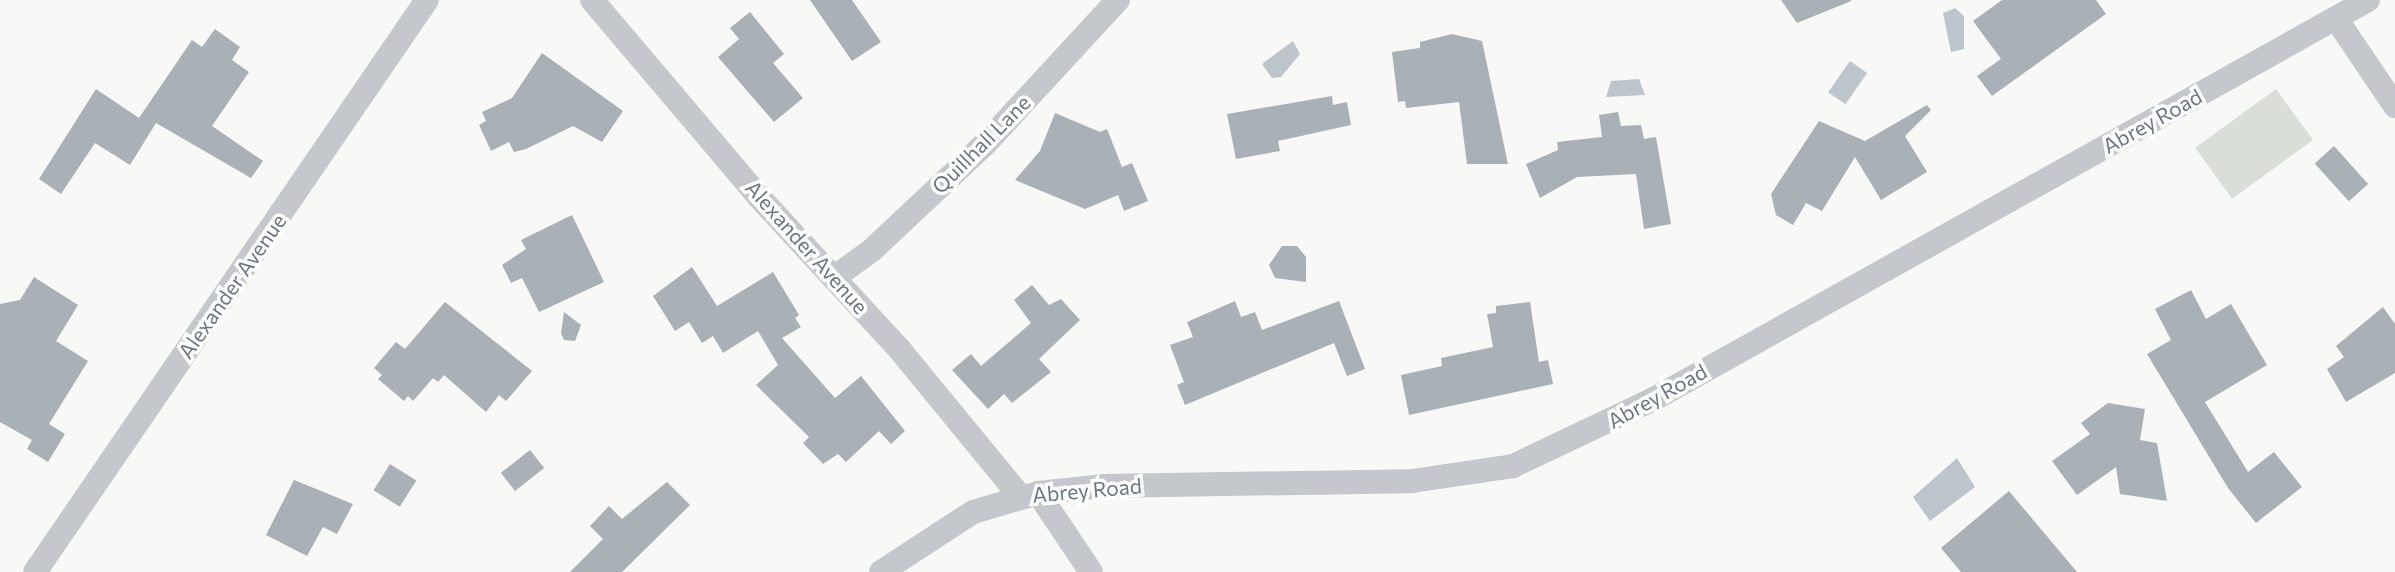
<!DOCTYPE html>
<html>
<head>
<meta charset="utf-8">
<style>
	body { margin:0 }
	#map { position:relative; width:2395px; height:572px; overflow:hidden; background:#f8f8f6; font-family:Commissioner,sans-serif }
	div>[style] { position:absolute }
	.green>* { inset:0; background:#d9dfd7; transform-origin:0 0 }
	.water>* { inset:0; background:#bcc5cb; transform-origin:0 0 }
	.building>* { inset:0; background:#a9b0b6; transform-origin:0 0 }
	.minor>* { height:24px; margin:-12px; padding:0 12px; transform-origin:12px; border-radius:12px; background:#c4c7cb }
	span { translate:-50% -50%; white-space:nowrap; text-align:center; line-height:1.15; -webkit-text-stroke:7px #fff; paint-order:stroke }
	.street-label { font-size:21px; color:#697685 }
</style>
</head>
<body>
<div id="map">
	<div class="green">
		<div style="left:2276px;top:89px;width:63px;height:100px;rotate:54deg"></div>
	</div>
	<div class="water">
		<div style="clip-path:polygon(1955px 8px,1964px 16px,1964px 49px,1951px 52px,1943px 13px)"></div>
		<div style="clip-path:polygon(1293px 41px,1300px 54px,1281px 77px,1272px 78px,1262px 64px)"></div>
		<div style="left:1850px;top:61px;width:21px;height:38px;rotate:35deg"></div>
		<div style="clip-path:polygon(1639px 79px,1645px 95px,1606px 97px,1611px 81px)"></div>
		<div style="clip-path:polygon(1957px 458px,1975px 487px,1930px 521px,1913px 497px)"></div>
	</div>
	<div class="building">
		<div style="clip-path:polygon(810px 0,852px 0,881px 42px,852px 61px)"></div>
		<div style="clip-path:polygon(1781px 0,1851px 0,1851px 1px,1797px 23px)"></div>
		<div style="clip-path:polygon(2002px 0,2096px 0,2106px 14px,1992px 96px,1977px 76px,2001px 59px,1973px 21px)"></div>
		<div style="clip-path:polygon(750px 12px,784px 54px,773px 63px,803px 98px,774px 122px,718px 57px,739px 39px,730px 28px)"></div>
		<div style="clip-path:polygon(215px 29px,240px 47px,232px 60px,249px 72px,212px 126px,263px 161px,251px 178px,156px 123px,130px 165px,95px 143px,61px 194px,39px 179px,96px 89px,139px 118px,192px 40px,202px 47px)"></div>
		<div style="clip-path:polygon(1452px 34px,1482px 41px,1508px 164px,1467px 164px,1459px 102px,1406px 108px,1405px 101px,1398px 102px,1392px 52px,1420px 48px,1420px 42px)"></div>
		<div style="clip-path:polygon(542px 53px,623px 111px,602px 142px,573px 126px,526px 149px,514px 152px,509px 142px,491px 151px,479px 125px,486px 121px,482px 112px,512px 98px)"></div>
		<div style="clip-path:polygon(1332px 96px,1333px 105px,1347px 102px,1351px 125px,1278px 141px,1280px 151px,1236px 159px,1227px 114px)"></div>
		<div style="clip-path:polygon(1927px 105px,1931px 110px,1905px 136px,1927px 172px,1881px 200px,1855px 157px,1822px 211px,1806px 203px,1793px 225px,1776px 215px,1771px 194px,1819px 121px,1865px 141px)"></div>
		<div style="clip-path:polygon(1618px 112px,1621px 126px,1641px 125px,1644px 139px,1656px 137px,1671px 224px,1644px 229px,1636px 174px,1577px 177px,1540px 198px,1526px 164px,1558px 150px,1557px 142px,1602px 137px,1599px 115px)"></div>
		<div style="clip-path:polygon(1055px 113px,1100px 132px,1107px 129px,1122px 167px,1132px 163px,1148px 201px,1124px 211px,1118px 195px,1085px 209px,1015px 180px,1040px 151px)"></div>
		<div style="left:2334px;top:146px;width:51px;height:26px;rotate:48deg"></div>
		<div style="clip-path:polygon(572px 215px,604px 282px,539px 312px,522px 278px,511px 283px,502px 265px,526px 249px,521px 240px)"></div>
		<div style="clip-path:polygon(1282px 246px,1297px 246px,1306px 257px,1306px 282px,1275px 278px,1269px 265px)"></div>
		<div style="clip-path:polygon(692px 267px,717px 306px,773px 272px,799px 315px,795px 318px,801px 327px,782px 338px,835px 398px,861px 376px,905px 431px,891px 444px,879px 431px,846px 462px,838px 454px,823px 464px,803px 443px,809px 437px,756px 385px,778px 365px,758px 331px,723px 353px,713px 336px,702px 343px,689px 322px,675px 331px,653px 296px)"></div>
		<div style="clip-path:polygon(34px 277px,78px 305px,56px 341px,88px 361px,49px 424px,65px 434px,48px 462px,27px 449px,32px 440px,0 422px,0 304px,20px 300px)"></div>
		<div style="clip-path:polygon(1032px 285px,1049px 305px,1061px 299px,1080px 320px,1039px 359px,1051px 372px,1012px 403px,1004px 394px,988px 409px,952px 370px,971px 354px,981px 366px,1031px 323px,1014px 300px)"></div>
		<div style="clip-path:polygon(2191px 290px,2206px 319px,2231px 304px,2267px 365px,2205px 402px,2248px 472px,2274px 452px,2302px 487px,2256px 523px,2228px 488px,2147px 354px,2171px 340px,2155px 309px)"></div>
		<div style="clip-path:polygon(1235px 301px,1241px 317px,1255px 312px,1262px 330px,1339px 301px,1365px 369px,1347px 376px,1334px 343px,1185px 405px,1177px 385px,1184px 382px,1170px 345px,1193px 337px,1187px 322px)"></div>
		<div style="clip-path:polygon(445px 302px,532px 371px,506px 401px,499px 395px,486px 412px,444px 375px,438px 382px,433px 378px,413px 401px,408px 396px,404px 401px,378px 379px,382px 375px,374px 368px,396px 342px,405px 349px)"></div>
		<div style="clip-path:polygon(1530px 302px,1539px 362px,1548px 360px,1553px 384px,1409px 415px,1401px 375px,1442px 366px,1441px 358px,1493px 347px,1487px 314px,1496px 313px,1496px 306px)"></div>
		<div style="clip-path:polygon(2383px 307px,2395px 324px,2395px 373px,2346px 402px,2327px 369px,2344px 357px,2336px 346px)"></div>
		<div style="clip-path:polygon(564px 312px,581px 325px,575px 341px,564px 340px,561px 333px)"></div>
		<div style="clip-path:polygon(2108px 403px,2145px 409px,2140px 440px,2157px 443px,2167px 501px,2120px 494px,2116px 467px,2077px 495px,2052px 461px,2090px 434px,2081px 423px)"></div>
		<div style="left:530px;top:450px;width:23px;height:37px;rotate:52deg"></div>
		<div style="left:390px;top:464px;width:31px;height:31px;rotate:32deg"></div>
		<div style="clip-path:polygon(294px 480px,353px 504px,337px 534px,323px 527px,307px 556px,266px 535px)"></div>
		<div style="clip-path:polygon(667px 482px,690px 505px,622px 572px,570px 572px,603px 539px,590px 526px,609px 506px,622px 519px)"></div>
		<div style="clip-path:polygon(2009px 491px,2077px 572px,1961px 572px,1941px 548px)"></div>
	</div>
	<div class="minor">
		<div style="left:592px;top:0;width:257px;rotate:49.7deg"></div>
		<div style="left:758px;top:196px;width:209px;rotate:47.3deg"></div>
		<div style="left:900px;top:350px;width:189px;rotate:50.6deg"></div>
		<div style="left:2337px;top:20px;width:104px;rotate:56deg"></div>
		<div style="left:835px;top:277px;width:46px;rotate:-36.1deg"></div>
		<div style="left:872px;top:250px;width:155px;rotate:-43.2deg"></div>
		<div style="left:985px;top:144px;width:196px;rotate:-47.3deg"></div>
		<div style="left:1038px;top:493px;width:95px;rotate:56.1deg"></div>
		<div style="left:35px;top:572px;width:693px;rotate:-55.58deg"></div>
		<div style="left:881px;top:572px;width:110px;rotate:-33.1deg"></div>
		<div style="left:973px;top:512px;width:68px;rotate:-16.3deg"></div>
		<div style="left:1038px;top:493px;width:65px;rotate:-6.1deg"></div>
		<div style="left:1103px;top:486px;width:309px;rotate:-0.9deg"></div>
		<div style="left:1412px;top:481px;width:102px;rotate:-8.4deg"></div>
		<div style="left:1513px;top:466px;width:154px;rotate:-25.4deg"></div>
		<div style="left:1652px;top:400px;width:820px;rotate:-29.19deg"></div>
	</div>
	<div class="street-label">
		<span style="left:2152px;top:121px;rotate:-29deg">Abrey Road</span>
		<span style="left:981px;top:144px;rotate:-45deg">Quillhall Lane</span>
		<span style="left:807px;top:247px;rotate:48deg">Alexander Avenue</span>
		<span style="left:232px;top:286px;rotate:-55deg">Alexander Avenue</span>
		<span style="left:1657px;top:396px;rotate:-29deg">Abrey Road</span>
		<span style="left:1087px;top:490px;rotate:-5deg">Abrey Road</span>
	</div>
</div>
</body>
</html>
